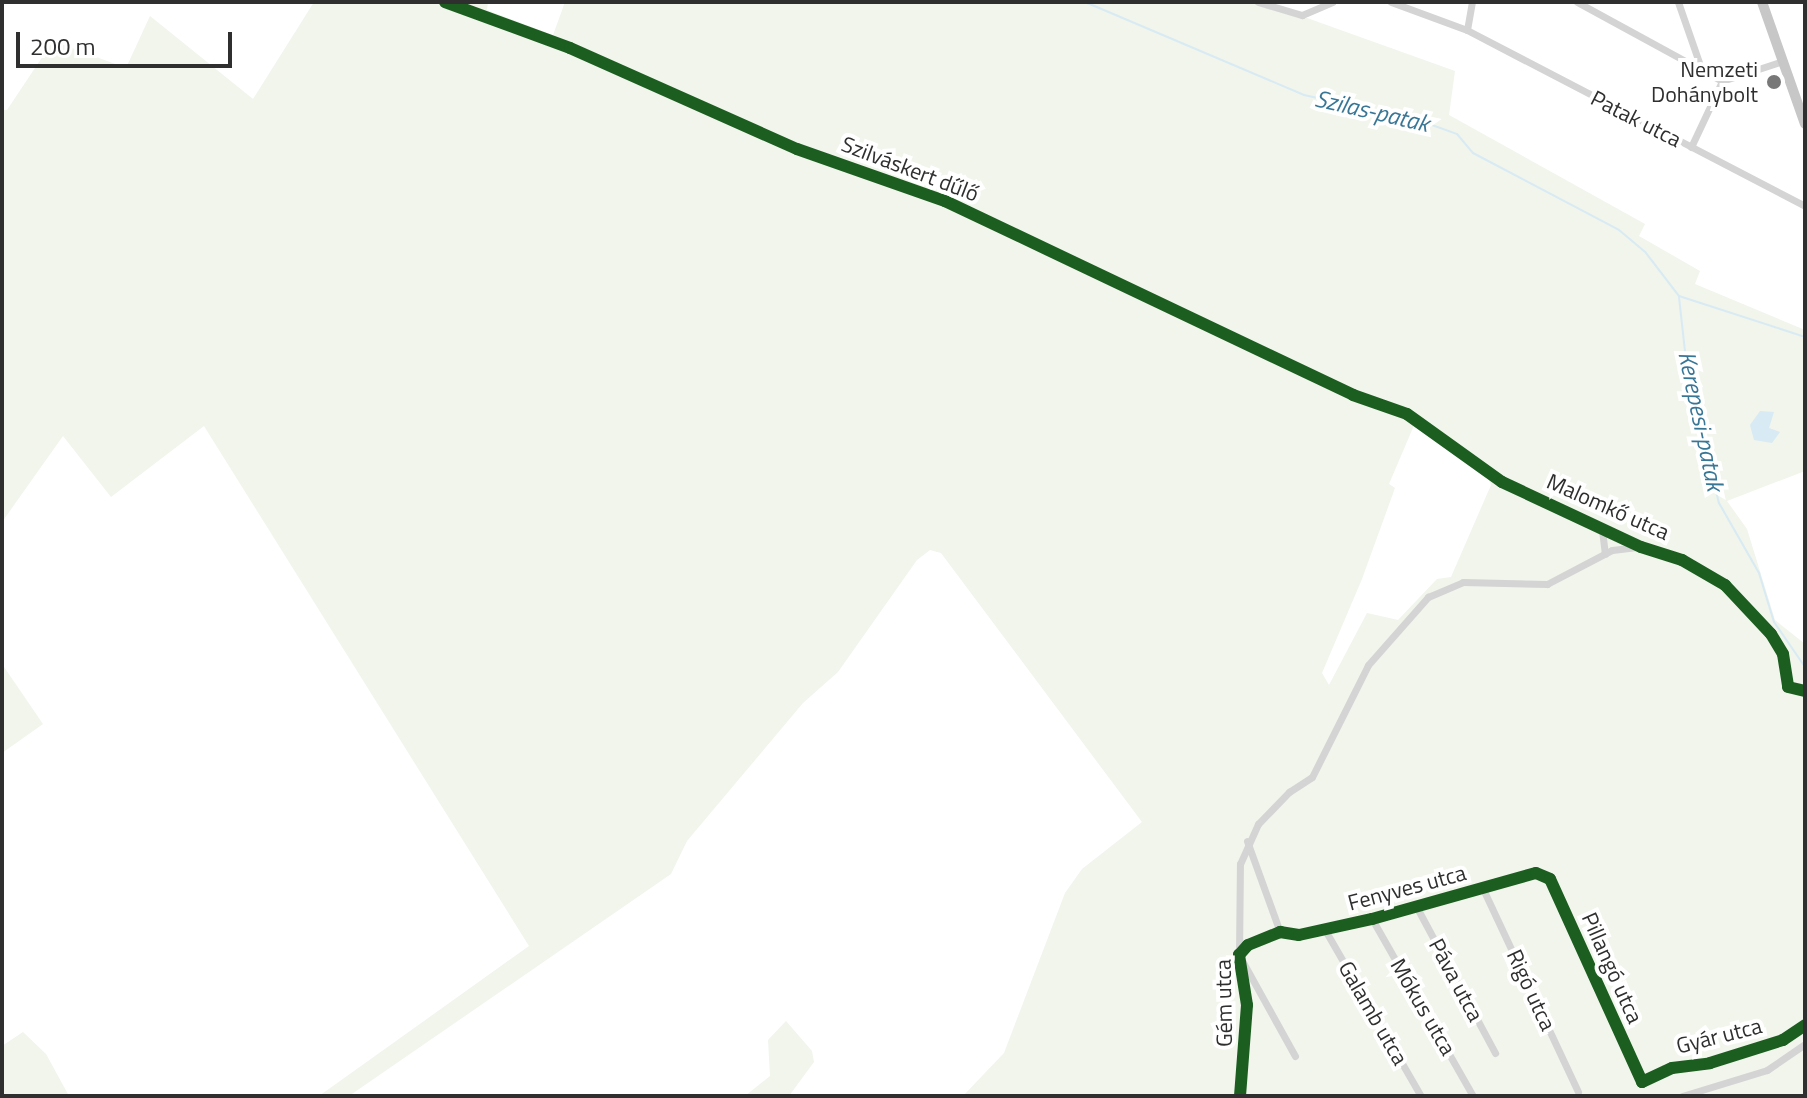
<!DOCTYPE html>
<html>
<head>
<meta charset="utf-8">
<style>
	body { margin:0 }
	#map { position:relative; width:1807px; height:1098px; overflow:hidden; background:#fff; font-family:"Titillium Web",sans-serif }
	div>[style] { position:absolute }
	.green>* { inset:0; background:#f1f5ec }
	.water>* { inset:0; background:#d8eaf3 }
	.stream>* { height:2px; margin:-1px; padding:0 1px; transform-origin:1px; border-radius:1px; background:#d8eaf3 }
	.street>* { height:7px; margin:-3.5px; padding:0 3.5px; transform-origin:3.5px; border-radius:3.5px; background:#d4d4d4 }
	.primary>* { height:10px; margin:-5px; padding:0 5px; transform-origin:5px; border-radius:5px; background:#c7c7c7 }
	.cycleway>* { height:12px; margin:-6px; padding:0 6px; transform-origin:6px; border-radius:6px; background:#1b5e20 }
	.dots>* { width:22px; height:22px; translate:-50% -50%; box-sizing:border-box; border:4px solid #fff; border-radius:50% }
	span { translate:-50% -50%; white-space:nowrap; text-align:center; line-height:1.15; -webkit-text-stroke:8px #fff; paint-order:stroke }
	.poi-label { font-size:22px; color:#2f2f2f }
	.right { translate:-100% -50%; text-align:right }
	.street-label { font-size:22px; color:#2f2f2f }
	.water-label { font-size:24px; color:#387696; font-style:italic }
	.frame { position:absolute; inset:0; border:4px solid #2f2f2f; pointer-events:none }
	.scale { position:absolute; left:16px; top:32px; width:216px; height:36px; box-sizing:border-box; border:4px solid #2f2f2f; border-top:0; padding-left:10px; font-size:24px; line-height:28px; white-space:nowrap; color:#2f2f2f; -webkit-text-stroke:6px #fff; paint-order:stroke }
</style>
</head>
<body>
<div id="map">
	<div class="green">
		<div style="clip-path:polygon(evenodd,314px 2px,488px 2px,487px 10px,553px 35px,565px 2px,1262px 2px,1455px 71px,1449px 115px,1645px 224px,1639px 236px,1700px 271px,1695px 284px,1805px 330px,1805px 471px,1727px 501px,1747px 529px,1775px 620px,1805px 644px,1805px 1096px,963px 1096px,1004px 1053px,1065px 893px,1082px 869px,1142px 822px,941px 553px,930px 550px,917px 560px,838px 672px,803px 703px,687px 841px,671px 874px,349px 1096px,319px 1096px,529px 946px,204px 426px,111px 497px,63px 436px,2px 522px,2px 110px,7px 110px,53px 41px,126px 68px,150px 16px,253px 99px,314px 2px,1415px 423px,1487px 474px,1491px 485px,1451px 577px,1437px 579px,1398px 620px,1367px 613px,1329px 685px,1322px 673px,1362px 579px,1395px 488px,1389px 484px,1415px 423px)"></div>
		<div style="clip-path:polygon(2px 664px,43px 724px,2px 753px)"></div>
		<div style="clip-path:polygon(786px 1021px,812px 1051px,814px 1062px,789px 1096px,745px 1096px,770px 1076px,768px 1040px)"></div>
		<div style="clip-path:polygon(23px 1032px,46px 1054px,69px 1096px,2px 1096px,2px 1046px)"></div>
	</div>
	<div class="water">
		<div style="clip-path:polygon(1760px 411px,1774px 412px,1769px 428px,1780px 432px,1772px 443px,1754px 440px,1750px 425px)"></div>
	</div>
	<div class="stream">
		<div style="left:1085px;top:2px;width:238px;rotate:23deg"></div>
		<div style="left:1304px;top:95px;width:117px;rotate:12.4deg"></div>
		<div style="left:1418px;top:120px;width:41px;rotate:19.7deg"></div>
		<div style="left:1457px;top:134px;width:25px;rotate:50deg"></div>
		<div style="left:1473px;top:153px;width:165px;rotate:27.8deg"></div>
		<div style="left:1619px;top:230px;width:35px;rotate:40deg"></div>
		<div style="left:1646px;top:253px;width:54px;rotate:52.5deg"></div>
		<div style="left:1679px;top:296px;width:133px;rotate:18deg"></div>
		<div style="left:1679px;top:297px;width:73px;rotate:83.7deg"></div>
		<div style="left:1687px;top:370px;width:137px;rotate:76.5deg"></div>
		<div style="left:1719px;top:503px;width:81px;rotate:60.3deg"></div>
		<div style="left:1759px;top:573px;width:51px;rotate:73deg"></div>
		<div style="left:1774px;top:622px;width:55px;rotate:55.4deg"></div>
	</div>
	<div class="street">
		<div style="left:445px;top:2px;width:133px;rotate:20.2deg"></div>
		<div style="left:570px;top:48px;width:248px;rotate:24deg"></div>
		<div style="left:797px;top:149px;width:157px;rotate:19.4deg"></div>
		<div style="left:945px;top:201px;width:452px;rotate:25.4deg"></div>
		<div style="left:1353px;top:395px;width:57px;rotate:19.4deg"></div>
		<div style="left:1407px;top:414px;width:117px;rotate:35.6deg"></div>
		<div style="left:1502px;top:482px;width:153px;rotate:25.1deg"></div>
		<div style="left:1641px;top:547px;width:43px;rotate:17.6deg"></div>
		<div style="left:1682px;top:560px;width:50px;rotate:30.2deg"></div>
		<div style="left:1725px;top:585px;width:67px;rotate:46.8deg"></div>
		<div style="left:1771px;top:634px;width:23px;rotate:59deg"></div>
		<div style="left:1783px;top:654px;width:33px;rotate:81deg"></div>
		<div style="left:1788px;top:687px;width:17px;rotate:13deg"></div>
		<div style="left:1258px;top:2px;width:46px;rotate:16.5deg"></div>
		<div style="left:1302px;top:15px;width:33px;rotate:-23deg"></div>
		<div style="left:1391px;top:2px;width:81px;rotate:20.2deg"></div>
		<div style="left:1467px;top:30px;width:381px;rotate:27.5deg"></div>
		<div style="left:1577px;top:2px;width:165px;rotate:28.6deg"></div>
		<div style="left:1678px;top:2px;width:70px;rotate:70.8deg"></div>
		<div style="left:1467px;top:30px;width:28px;rotate:-80deg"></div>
		<div style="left:1691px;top:147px;width:73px;rotate:-64.8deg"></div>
		<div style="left:1722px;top:81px;width:64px;rotate:-18.2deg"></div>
		<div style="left:1602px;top:530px;width:24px;rotate:83deg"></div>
		<div style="left:1247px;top:841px;width:97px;rotate:70.1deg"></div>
		<div style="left:1483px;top:889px;width:224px;rotate:64.9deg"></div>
		<div style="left:1416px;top:906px;width:167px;rotate:61.7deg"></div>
		<div style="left:1372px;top:919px;width:204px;rotate:60.3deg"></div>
		<div style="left:1325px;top:930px;width:192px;rotate:60deg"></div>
		<div style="left:1295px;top:1056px;width:115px;rotate:-119deg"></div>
		<div style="left:1239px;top:955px;width:91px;rotate:-89.4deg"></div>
		<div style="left:1240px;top:864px;width:44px;rotate:-65.8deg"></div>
		<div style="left:1258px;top:824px;width:45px;rotate:-45.9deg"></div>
		<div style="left:1289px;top:792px;width:27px;rotate:-33deg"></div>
		<div style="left:1312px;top:777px;width:125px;rotate:-63.4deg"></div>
		<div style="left:1368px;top:665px;width:91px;rotate:-48.6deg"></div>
		<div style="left:1428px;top:597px;width:38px;rotate:-23deg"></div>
		<div style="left:1463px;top:582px;width:84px;rotate:1.4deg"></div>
		<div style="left:1547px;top:584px;width:73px;rotate:-27.6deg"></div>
		<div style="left:1612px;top:550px;width:23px;rotate:-7deg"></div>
		<div style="left:1240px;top:1096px;width:91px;rotate:-85.6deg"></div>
		<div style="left:1247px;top:1005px;width:51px;rotate:-99.1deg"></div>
		<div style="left:1239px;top:955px;width:13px;rotate:-48deg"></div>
		<div style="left:1248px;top:945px;width:35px;rotate:-22deg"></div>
		<div style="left:1280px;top:932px;width:19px;rotate:9deg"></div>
		<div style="left:1299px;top:935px;width:75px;rotate:-12.4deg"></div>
		<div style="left:1372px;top:919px;width:170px;rotate:-15.7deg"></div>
		<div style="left:1536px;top:873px;width:15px;rotate:23deg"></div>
		<div style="left:1550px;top:879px;width:223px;rotate:65.6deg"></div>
		<div style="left:1642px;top:1082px;width:33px;rotate:-25deg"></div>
		<div style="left:1672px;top:1068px;width:38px;rotate:-7deg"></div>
		<div style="left:1710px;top:1063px;width:77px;rotate:-17.5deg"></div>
		<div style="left:1783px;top:1040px;width:27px;rotate:-34deg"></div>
		<div style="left:1682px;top:1096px;width:89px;rotate:-17deg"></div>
		<div style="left:1767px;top:1070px;width:46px;rotate:-34.4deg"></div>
	</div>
	<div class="primary">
		<div style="left:1762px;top:2px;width:129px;rotate:70.6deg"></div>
	</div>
	<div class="cycleway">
		<div style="left:445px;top:2px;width:133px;rotate:20.2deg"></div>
		<div style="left:570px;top:48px;width:248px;rotate:24deg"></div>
		<div style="left:797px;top:149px;width:157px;rotate:19.4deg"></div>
		<div style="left:945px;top:201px;width:452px;rotate:25.4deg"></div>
		<div style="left:1353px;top:395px;width:57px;rotate:19.4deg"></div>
		<div style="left:1407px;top:414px;width:117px;rotate:35.6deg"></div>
		<div style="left:1502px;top:482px;width:153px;rotate:25.1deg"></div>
		<div style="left:1641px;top:547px;width:43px;rotate:17.6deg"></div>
		<div style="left:1682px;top:560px;width:50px;rotate:30.2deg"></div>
		<div style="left:1725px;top:585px;width:67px;rotate:46.8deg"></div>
		<div style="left:1771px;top:634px;width:23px;rotate:59deg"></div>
		<div style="left:1783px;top:654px;width:33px;rotate:81deg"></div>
		<div style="left:1788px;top:687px;width:17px;rotate:13deg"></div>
		<div style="left:1240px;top:1096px;width:91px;rotate:-85.6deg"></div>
		<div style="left:1247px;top:1005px;width:51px;rotate:-99.1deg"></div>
		<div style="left:1239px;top:955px;width:13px;rotate:-48deg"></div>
		<div style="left:1248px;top:945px;width:35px;rotate:-22deg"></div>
		<div style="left:1280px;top:932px;width:19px;rotate:9deg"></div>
		<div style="left:1299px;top:935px;width:75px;rotate:-12.4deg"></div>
		<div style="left:1372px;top:919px;width:170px;rotate:-15.7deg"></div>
		<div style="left:1536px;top:873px;width:15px;rotate:23deg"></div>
		<div style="left:1550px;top:879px;width:223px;rotate:65.6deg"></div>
		<div style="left:1642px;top:1082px;width:33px;rotate:-25deg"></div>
		<div style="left:1672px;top:1068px;width:38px;rotate:-7deg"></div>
		<div style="left:1710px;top:1063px;width:77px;rotate:-17.5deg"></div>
		<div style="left:1783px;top:1040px;width:27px;rotate:-34deg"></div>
	</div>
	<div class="dots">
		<div style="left:1774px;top:82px;background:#787878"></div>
	</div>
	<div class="poi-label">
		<span class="right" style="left:1758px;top:82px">Nemzeti<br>Dohánybolt</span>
	</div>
	<div class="street-label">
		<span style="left:1636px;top:119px;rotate:27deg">Patak utca</span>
		<span style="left:910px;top:169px;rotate:21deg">Szilváskert dűlő</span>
		<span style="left:1608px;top:507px;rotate:24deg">Malomkő utca</span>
		<span style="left:1407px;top:888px;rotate:-15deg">Fenyves utca</span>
		<span style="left:1612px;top:968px;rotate:66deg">Pillangó utca</span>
		<span style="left:1456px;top:980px;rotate:62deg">Páva utca</span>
		<span style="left:1531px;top:990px;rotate:65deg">Rigó utca</span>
		<span style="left:1224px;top:1003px;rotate:-91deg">Gém utca</span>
		<span style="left:1423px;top:1007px;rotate:60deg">Mókus utca</span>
		<span style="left:1373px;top:1013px;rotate:60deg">Galamb utca</span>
		<span style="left:1719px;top:1036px;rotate:-14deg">Gyár utca</span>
	</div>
	<div class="water-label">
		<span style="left:1372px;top:111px;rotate:13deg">Szilas-patak</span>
		<span style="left:1701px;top:421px;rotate:78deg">Kerepesi-patak</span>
	</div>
	<div class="frame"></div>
	<div class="scale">200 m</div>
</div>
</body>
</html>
